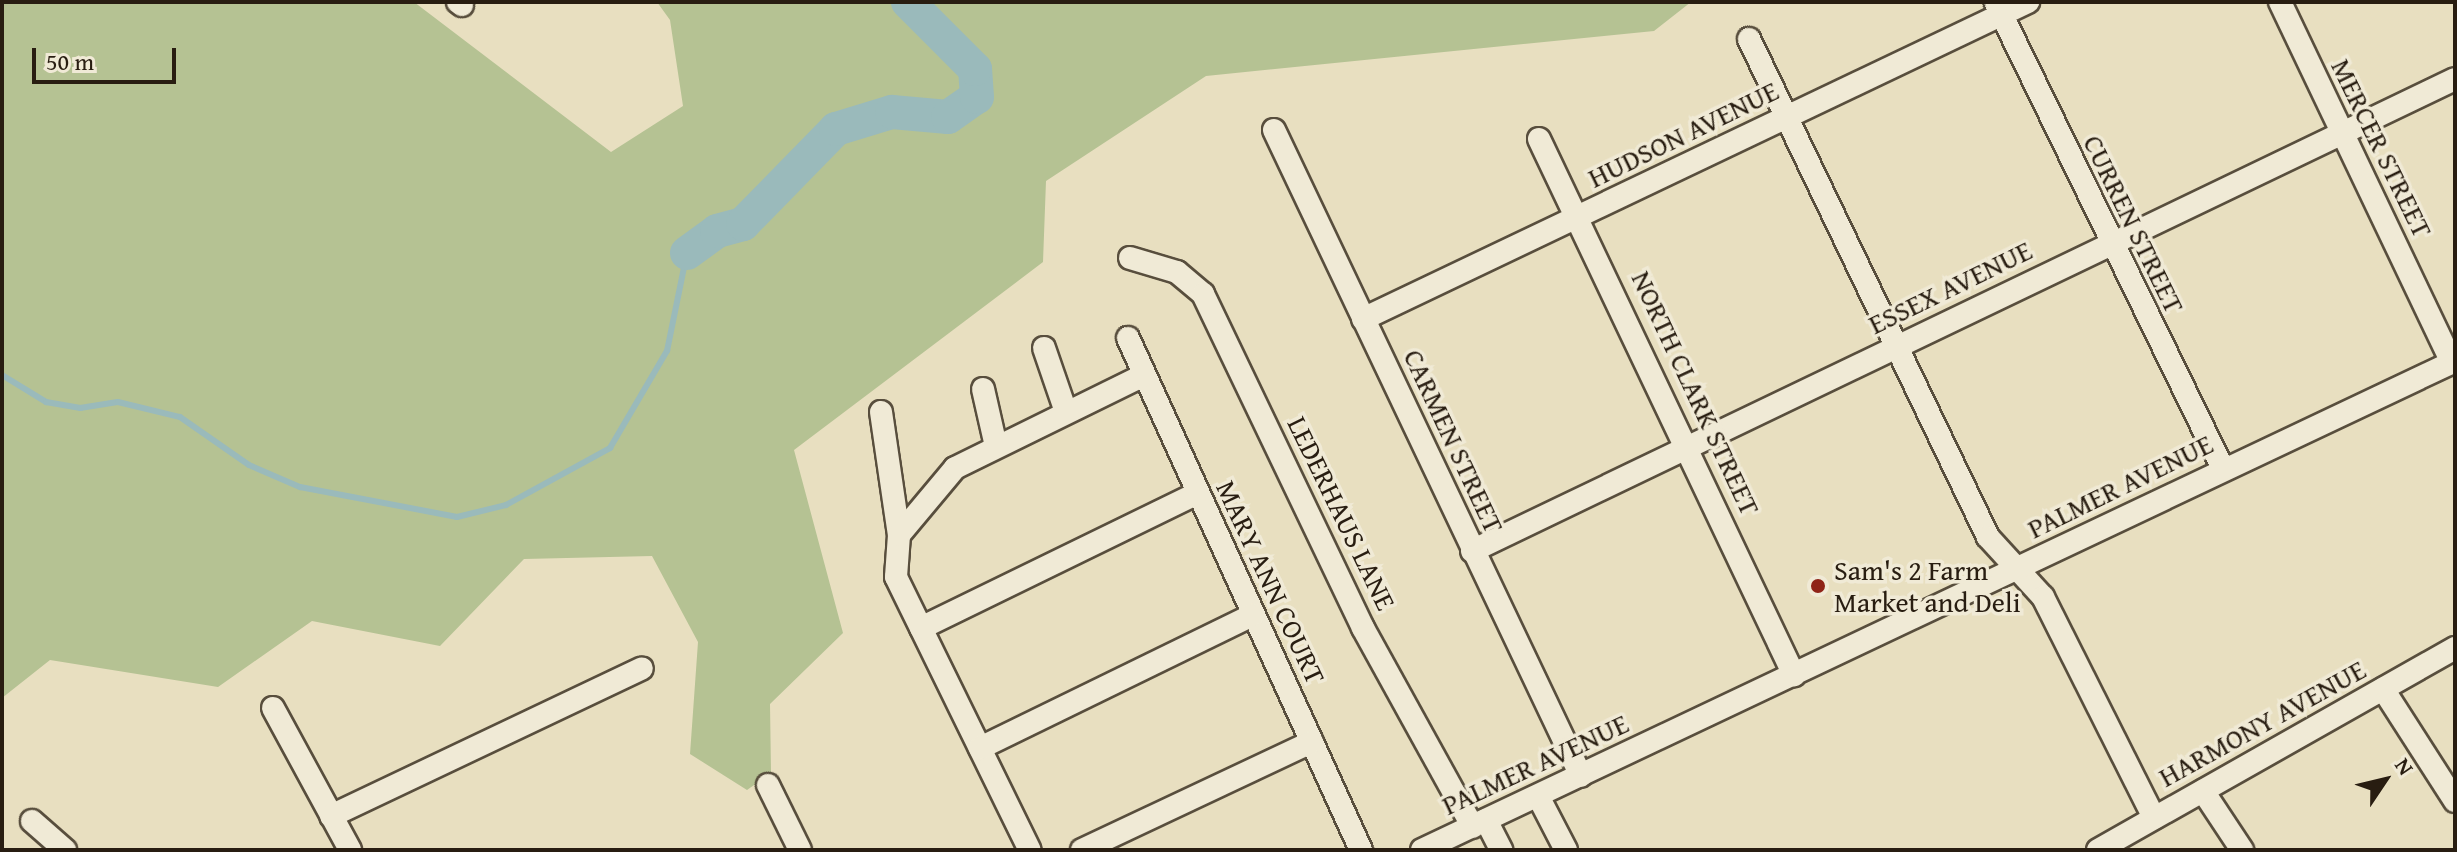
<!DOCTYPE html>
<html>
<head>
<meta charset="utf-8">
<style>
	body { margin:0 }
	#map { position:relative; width:2457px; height:852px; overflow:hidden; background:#e8dfc0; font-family:"Gentium Book Plus",serif }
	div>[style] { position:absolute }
	.green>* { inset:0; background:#b5c293 }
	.stream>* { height:6px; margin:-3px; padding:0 3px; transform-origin:3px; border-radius:3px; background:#9ababb }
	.river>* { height:34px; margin:-17px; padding:0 17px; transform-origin:17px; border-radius:17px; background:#9ababb }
	.roads { filter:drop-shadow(2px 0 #584e3d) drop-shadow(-2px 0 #584e3d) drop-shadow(0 2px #584e3d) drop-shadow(0 -2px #584e3d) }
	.minor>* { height:22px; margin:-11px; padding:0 11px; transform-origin:11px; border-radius:11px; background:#f0ead6 }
	.dots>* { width:22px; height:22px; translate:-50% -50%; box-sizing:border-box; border:4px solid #f0ead6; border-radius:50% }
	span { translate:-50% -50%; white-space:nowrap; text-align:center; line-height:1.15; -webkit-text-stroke:7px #f0ead6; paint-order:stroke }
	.street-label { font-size:28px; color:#281d11 }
	.poi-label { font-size:28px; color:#281d11 }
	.left { translate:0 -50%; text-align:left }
	.frame { position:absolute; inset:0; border:4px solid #281d11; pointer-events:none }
	.north { position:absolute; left:2345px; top:740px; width:80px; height:80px; -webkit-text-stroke:6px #f0ead6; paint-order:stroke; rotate:55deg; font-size:22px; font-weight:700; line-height:32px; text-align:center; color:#281d11 }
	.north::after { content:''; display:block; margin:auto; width:28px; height:36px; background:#281d11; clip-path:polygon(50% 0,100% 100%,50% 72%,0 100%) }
	.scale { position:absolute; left:32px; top:48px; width:144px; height:36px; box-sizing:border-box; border:4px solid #281d11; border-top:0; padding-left:10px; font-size:24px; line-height:28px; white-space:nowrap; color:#281d11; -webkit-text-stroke:6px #f0ead6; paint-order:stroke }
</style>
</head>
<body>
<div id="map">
	<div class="green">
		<div style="clip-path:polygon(2px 2px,414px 2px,611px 152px,683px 106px,670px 20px,657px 2px,1691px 2px,1654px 31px,1206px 76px,1046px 181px,1043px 262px,794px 450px,843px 633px,770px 704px,771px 773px,747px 790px,690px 754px,698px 642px,652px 556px,524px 559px,440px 646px,312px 621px,218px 687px,50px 660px,2px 698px)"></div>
	</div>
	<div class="stream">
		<div style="left:2px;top:375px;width:52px;rotate:31.5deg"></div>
		<div style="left:46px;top:402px;width:35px;rotate:10deg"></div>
		<div style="left:80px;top:408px;width:38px;rotate:-9deg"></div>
		<div style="left:118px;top:402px;width:64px;rotate:13.6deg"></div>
		<div style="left:180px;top:417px;width:84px;rotate:34.8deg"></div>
		<div style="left:249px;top:465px;width:56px;rotate:23.3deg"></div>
		<div style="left:300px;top:487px;width:160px;rotate:10.8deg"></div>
		<div style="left:457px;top:517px;width:50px;rotate:-13.8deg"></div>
		<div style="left:506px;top:505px;width:119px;rotate:-28.7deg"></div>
		<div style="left:610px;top:448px;width:113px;rotate:-59.6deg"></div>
		<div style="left:667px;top:351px;width:100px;rotate:-78.5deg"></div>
	</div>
	<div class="river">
		<div style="left:687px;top:253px;width:37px;rotate:-36deg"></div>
		<div style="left:717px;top:231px;width:27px;rotate:-15deg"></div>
		<div style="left:743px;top:224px;width:133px;rotate:-45.6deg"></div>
		<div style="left:836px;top:129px;width:59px;rotate:-16.9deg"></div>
		<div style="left:892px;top:112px;width:56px;rotate:5.1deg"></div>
		<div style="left:948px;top:117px;width:35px;rotate:-35deg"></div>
		<div style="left:977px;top:97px;width:28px;rotate:-94deg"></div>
		<div style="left:975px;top:69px;width:95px;rotate:-135deg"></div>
	</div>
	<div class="roads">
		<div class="minor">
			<div style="left:458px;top:2px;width:5px;rotate:37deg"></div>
			<div style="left:2280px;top:2px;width:400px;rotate:64.5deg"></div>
			<div style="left:1996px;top:3px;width:518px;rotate:64.03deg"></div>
			<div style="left:1749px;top:39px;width:552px;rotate:64.36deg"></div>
			<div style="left:1988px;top:537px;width:81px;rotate:47.5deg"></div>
			<div style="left:2043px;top:597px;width:247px;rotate:63.3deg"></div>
			<div style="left:1274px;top:130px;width:715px;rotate:64.58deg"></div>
			<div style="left:1539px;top:139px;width:594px;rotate:64.56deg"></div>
			<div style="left:1130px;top:258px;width:49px;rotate:16.6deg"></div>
			<div style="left:1177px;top:272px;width:34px;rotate:40deg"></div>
			<div style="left:1203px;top:294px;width:370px;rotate:64.4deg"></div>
			<div style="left:1363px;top:628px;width:227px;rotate:61.1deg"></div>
			<div style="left:1363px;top:319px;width:737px;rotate:-25.49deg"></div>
			<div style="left:1128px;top:338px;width:563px;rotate:65.53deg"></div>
			<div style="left:1044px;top:348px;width:68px;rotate:71deg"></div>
			<div style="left:983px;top:389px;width:58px;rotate:77.2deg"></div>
			<div style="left:881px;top:412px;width:124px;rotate:81.7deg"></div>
			<div style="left:899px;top:535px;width:42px;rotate:94.1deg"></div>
			<div style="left:896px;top:577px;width:304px;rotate:63.9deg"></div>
			<div style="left:899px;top:535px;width:87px;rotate:-50.1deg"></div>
			<div style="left:955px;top:468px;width:211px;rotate:-26.2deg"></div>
			<div style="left:1472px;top:551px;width:1090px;rotate:-25.65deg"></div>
			<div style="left:921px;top:628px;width:306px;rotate:-26deg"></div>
			<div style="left:2383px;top:689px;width:133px;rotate:57.3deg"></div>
			<div style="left:273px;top:708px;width:162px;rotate:61.5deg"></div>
			<div style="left:980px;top:748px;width:304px;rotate:-26deg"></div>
			<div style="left:768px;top:785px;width:72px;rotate:63.8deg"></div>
			<div style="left:2203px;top:791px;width:71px;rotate:56.5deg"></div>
			<div style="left:1538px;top:796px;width:61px;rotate:62.6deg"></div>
			<div style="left:331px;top:816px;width:344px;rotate:-25.4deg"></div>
			<div style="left:1486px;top:820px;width:34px;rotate:63deg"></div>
			<div style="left:32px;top:821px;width:44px;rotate:41.3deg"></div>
			<div style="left:1082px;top:850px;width:254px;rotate:-25.2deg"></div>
			<div style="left:1422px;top:850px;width:1143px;rotate:-25.33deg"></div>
			<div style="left:2098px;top:850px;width:410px;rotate:-29.5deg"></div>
		</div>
	</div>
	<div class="dots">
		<div style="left:1818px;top:586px;background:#8f2418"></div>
	</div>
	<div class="street-label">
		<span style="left:1683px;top:134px;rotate:-26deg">HUDSON AVENUE</span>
		<span style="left:2382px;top:148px;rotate:64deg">MERCER STREET</span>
		<span style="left:2134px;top:224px;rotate:64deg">CURREN STREET</span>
		<span style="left:1950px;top:287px;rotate:-26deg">ESSEX AVENUE</span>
		<span style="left:1696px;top:393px;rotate:65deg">NORTH CLARK STREET</span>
		<span style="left:1454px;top:441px;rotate:65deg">CARMEN STREET</span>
		<span style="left:2120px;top:486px;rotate:-26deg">PALMER AVENUE</span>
		<span style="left:1342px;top:513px;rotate:64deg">LEDERHAUS LANE</span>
		<span style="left:1271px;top:582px;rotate:65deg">MARY ANN COURT</span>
		<span style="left:2262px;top:723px;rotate:-29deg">HARMONY AVENUE</span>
		<span style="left:1535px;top:764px;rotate:-25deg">PALMER AVENUE</span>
	</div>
	<div class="poi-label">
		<span class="left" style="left:1834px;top:586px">Sam's 2 Farm<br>Market and Deli</span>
	</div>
	<div class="frame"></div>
	<div class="north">N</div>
	<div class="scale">50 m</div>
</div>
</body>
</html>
